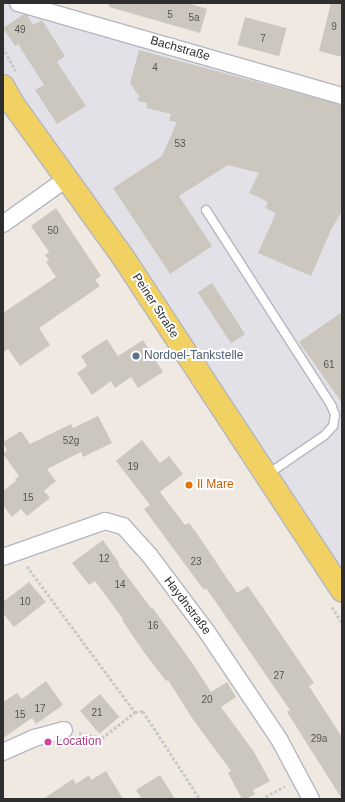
<!DOCTYPE html>
<html>
<head>
<meta charset="utf-8">
<style>
	body { margin:0 }
	#map { position:relative; width:345px; height:802px; overflow:hidden; background:#efe9e1; font-family:Helvetica,sans-serif }
	div>[style] { position:absolute }
	.industrial>* { inset:0; background:#e3e1e8 }
	.building>* { inset:0; background:#cbc7bf; transform-origin:0 0 }
	.path>* { height:2.5px; margin-top:-1.25px; transform-origin:0; background:repeating-linear-gradient(90deg,#c9c9c9 0 3px,transparent 0 5px) }
	.roads { filter:drop-shadow(1px 0 #b4b7c1) drop-shadow(-1px 0 #b4b7c1) drop-shadow(0 1px #b4b7c1) drop-shadow(0 -1px #b4b7c1) }
	.lane>* { height:8px; margin:-4px; padding:0 4px; transform-origin:4px; border-radius:4px; background:#fff }
	.street>* { height:16px; margin:-8px; padding:0 8px; transform-origin:8px; border-radius:8px; background:#fff }
	.primary>* { height:22px; margin:-11px; padding:0 11px; transform-origin:11px; border-radius:11px; background:#f2d163 }
	.dots>* { width:11px; height:11px; translate:-50% -50%; box-sizing:border-box; border:2px solid #fff; border-radius:50% }
	span { translate:-50% -50%; white-space:nowrap; text-align:center; line-height:1.15; -webkit-text-stroke:4px #fff; paint-order:stroke }
	.number-label { font-size:10px; color:#555452 }
	.number-label span { -webkit-text-stroke-width:0 }
	.street-label { font-size:12px; color:#2e2e2e }
	.service-label { font-size:12px; color:#4e5e75 }
	.left { translate:0 -50%; text-align:left }
	.food-label { font-size:12px; color:#c56008 }
	.hotel-label { font-size:12px; color:#b23c85 }
	.frame { position:absolute; inset:0; border:4px solid #2e2e2e; pointer-events:none }
</style>
</head>
<body>
<div id="map">
	<div class="industrial">
		<div style="clip-path:polygon(3px 3px,21px 3px,342px 95px,342px 229px,339px 234px,342px 236px,342px 591px,3px 88px)"></div>
	</div>
	<div class="building">
		<div style="clip-path:polygon(109px 3px,188px 3px,207px 9px,200px 33px,109px 7px)"></div>
		<div style="clip-path:polygon(331px 3px,342px 3px,342px 57px,319px 51px)"></div>
		<div style="clip-path:polygon(24px 14px,27px 15px,33px 25px,42px 20px,65px 56px,57px 62px,86px 106px,57px 124px,35px 90px,44px 85px,18px 44px,15px 46px,3px 28px)"></div>
		<div style="left:245px;top:17px;width:43px;height:29px;rotate:15deg"></div>
		<div style="clip-path:polygon(139px 50px,342px 105px,342px 211px,331px 230px,311px 276px,258px 253px,276px 213px,265px 208px,268px 202px,249px 193px,259px 173px,228px 165px,179px 196px,212px 246px,170px 274px,113px 188px,162px 156px,177px 122px,169px 121px,171px 114px,146px 108px,147px 103px,138px 101px,139px 96px,130px 83px)"></div>
		<div style="clip-path:polygon(56px 208px,101px 276px,95px 280px,100px 286px,39px 328px,50px 345px,20px 366px,8px 349px,3px 353px,3px 313px,56px 277px,46px 262px,49px 260px,45px 255px,49px 252px,31px 226px)"></div>
		<div style="left:212px;top:283px;width:61px;height:17px;rotate:57deg"></div>
		<div style="clip-path:polygon(342px 312px,342px 403px,299px 342px)"></div>
		<div style="clip-path:polygon(107px 339px,118px 356px,143px 340px,163px 372px,138px 388px,131px 377px,115px 388px,111px 381px,92px 395px,77px 373px,87px 366px,81px 356px)"></div>
		<div style="clip-path:polygon(98px 416px,112px 443px,83px 457px,81px 452px,47px 469px,56px 481px,44px 491px,50px 498px,27px 516px,21px 509px,12px 517px,3px 505px,3px 491px,16px 481px,15px 479px,19px 476px,3px 454px,7px 450px,3px 442px,21px 431px,30px 444px,71px 424px,73px 428px)"></div>
		<div style="clip-path:polygon(142px 440px,160px 463px,169px 456px,183px 474px,160px 492px,185px 525px,189px 523px,198px 535px,237px 593px,248px 586px,314px 683px,309px 686px,342px 737px,342px 799px,287px 712px,290px 710px,206px 588px,204px 590px,144px 509px,150px 505px,116px 461px)"></div>
		<div style="clip-path:polygon(103px 540px,119px 563px,118px 564px,151px 608px,152px 607px,193px 664px,211px 692px,227px 682px,236px 697px,221px 707px,254px 752px,270px 781px,253px 790px,255px 794px,246px 799px,242px 799px,228px 773px,231px 771px,192px 718px,168px 680px,166px 681px,143px 651px,122px 620px,123px 619px,95px 581px,89px 585px,72px 563px)"></div>
		<div style="clip-path:polygon(29px 582px,46px 602px,14px 627px,3px 613px,3px 602px)"></div>
		<div style="clip-path:polygon(46px 681px,63px 705px,36px 724px,32px 718px,3px 738px,3px 702px,17px 693px,22px 699px)"></div>
		<div style="left:100px;top:694px;width:30px;height:26px;rotate:50deg"></div>
		<div style="clip-path:polygon(106px 771px,123px 799px,43px 799px,73px 779px,76px 784px,89px 775px,91px 780px)"></div>
		<div style="clip-path:polygon(160px 775px,175px 799px,142px 799px,136px 790px)"></div>
	</div>
	<div class="path">
		<div style="left:3px;top:47px;width:27px;rotate:62deg"></div>
		<div style="left:27px;top:566px;width:182px;rotate:53.5deg"></div>
		<div style="left:135px;top:712px;width:8px;rotate:-7deg"></div>
		<div style="left:143px;top:711px;width:105px;rotate:57.1deg"></div>
		<div style="left:332px;top:607px;width:18px;rotate:56deg"></div>
		<div style="left:79px;top:733px;width:24px;rotate:12deg"></div>
		<div style="left:102px;top:738px;width:42px;rotate:-38.2deg"></div>
		<div style="left:261px;top:799px;width:27px;rotate:-28deg"></div>
	</div>
	<div class="roads">
		<div class="lane">
			<div style="left:206px;top:210px;width:232px;rotate:57.3deg"></div>
			<div style="left:331px;top:405px;width:11px;rotate:68deg"></div>
			<div style="left:335px;top:415px;width:11px;rotate:100deg"></div>
			<div style="left:333px;top:426px;width:12px;rotate:132deg"></div>
			<div style="left:325px;top:435px;width:69px;rotate:145.6deg"></div>
		</div>
		<div class="street">
			<div style="left:18px;top:3px;width:337px;rotate:16deg"></div>
			<div style="left:3px;top:224px;width:77px;rotate:-35.5deg"></div>
			<div style="left:3px;top:557px;width:108px;rotate:-19.4deg"></div>
			<div style="left:105px;top:521px;width:19px;rotate:16deg"></div>
			<div style="left:123px;top:526px;width:40px;rotate:48deg"></div>
			<div style="left:150px;top:556px;width:95px;rotate:53.1deg"></div>
			<div style="left:207px;top:632px;width:129px;rotate:56.1deg"></div>
			<div style="left:279px;top:739px;width:68px;rotate:61.9deg"></div>
			<div style="left:3px;top:752px;width:34px;rotate:-24deg"></div>
			<div style="left:34px;top:738px;width:31px;rotate:-15deg"></div>
		</div>
		<div class="primary">
			<div style="left:3px;top:86px;width:21px;rotate:61deg"></div>
			<div style="left:13px;top:104px;width:188px;rotate:54.3deg"></div>
			<div style="left:123px;top:257px;width:399px;rotate:56.7deg"></div>
		</div>
	</div>
	<div class="dots">
		<div style="left:136px;top:356px;background:#5c6f8a"></div>
		<div style="left:189px;top:485px;background:#e8710a"></div>
		<div style="left:48px;top:742px;background:#d1479c"></div>
	</div>
	<div class="number-label">
		<span style="left:170px;top:15px">5</span>
		<span style="left:194px;top:18px">5a</span>
		<span style="left:334px;top:27px">9</span>
		<span style="left:20px;top:30px">49</span>
		<span style="left:263px;top:39px">7</span>
		<span style="left:155px;top:68px">4</span>
		<span style="left:180px;top:144px">53</span>
		<span style="left:53px;top:231px">50</span>
		<span style="left:329px;top:365px">61</span>
		<span style="left:71px;top:441px">52g</span>
		<span style="left:133px;top:467px">19</span>
		<span style="left:28px;top:498px">15</span>
		<span style="left:104px;top:559px">12</span>
		<span style="left:196px;top:562px">23</span>
		<span style="left:120px;top:585px">14</span>
		<span style="left:25px;top:602px">10</span>
		<span style="left:153px;top:626px">16</span>
		<span style="left:279px;top:676px">27</span>
		<span style="left:207px;top:700px">20</span>
		<span style="left:40px;top:709px">17</span>
		<span style="left:97px;top:713px">21</span>
		<span style="left:20px;top:715px">15</span>
		<span style="left:319px;top:739px">29a</span>
	</div>
	<div class="street-label">
		<span style="left:180px;top:49px;rotate:16deg">Bachstraße</span>
		<span style="left:155px;top:306px;rotate:57deg">Peiner Straße</span>
		<span style="left:187px;top:606px;rotate:53deg">Haydnstraße</span>
	</div>
	<div class="service-label">
		<span class="left" style="left:144px;top:356px">Nordoel-Tankstelle</span>
	</div>
	<div class="food-label">
		<span class="left" style="left:197px;top:485px">Il Mare</span>
	</div>
	<div class="hotel-label">
		<span class="left" style="left:56px;top:742px">Location</span>
	</div>
	<div class="frame"></div>
</div>
</body>
</html>
